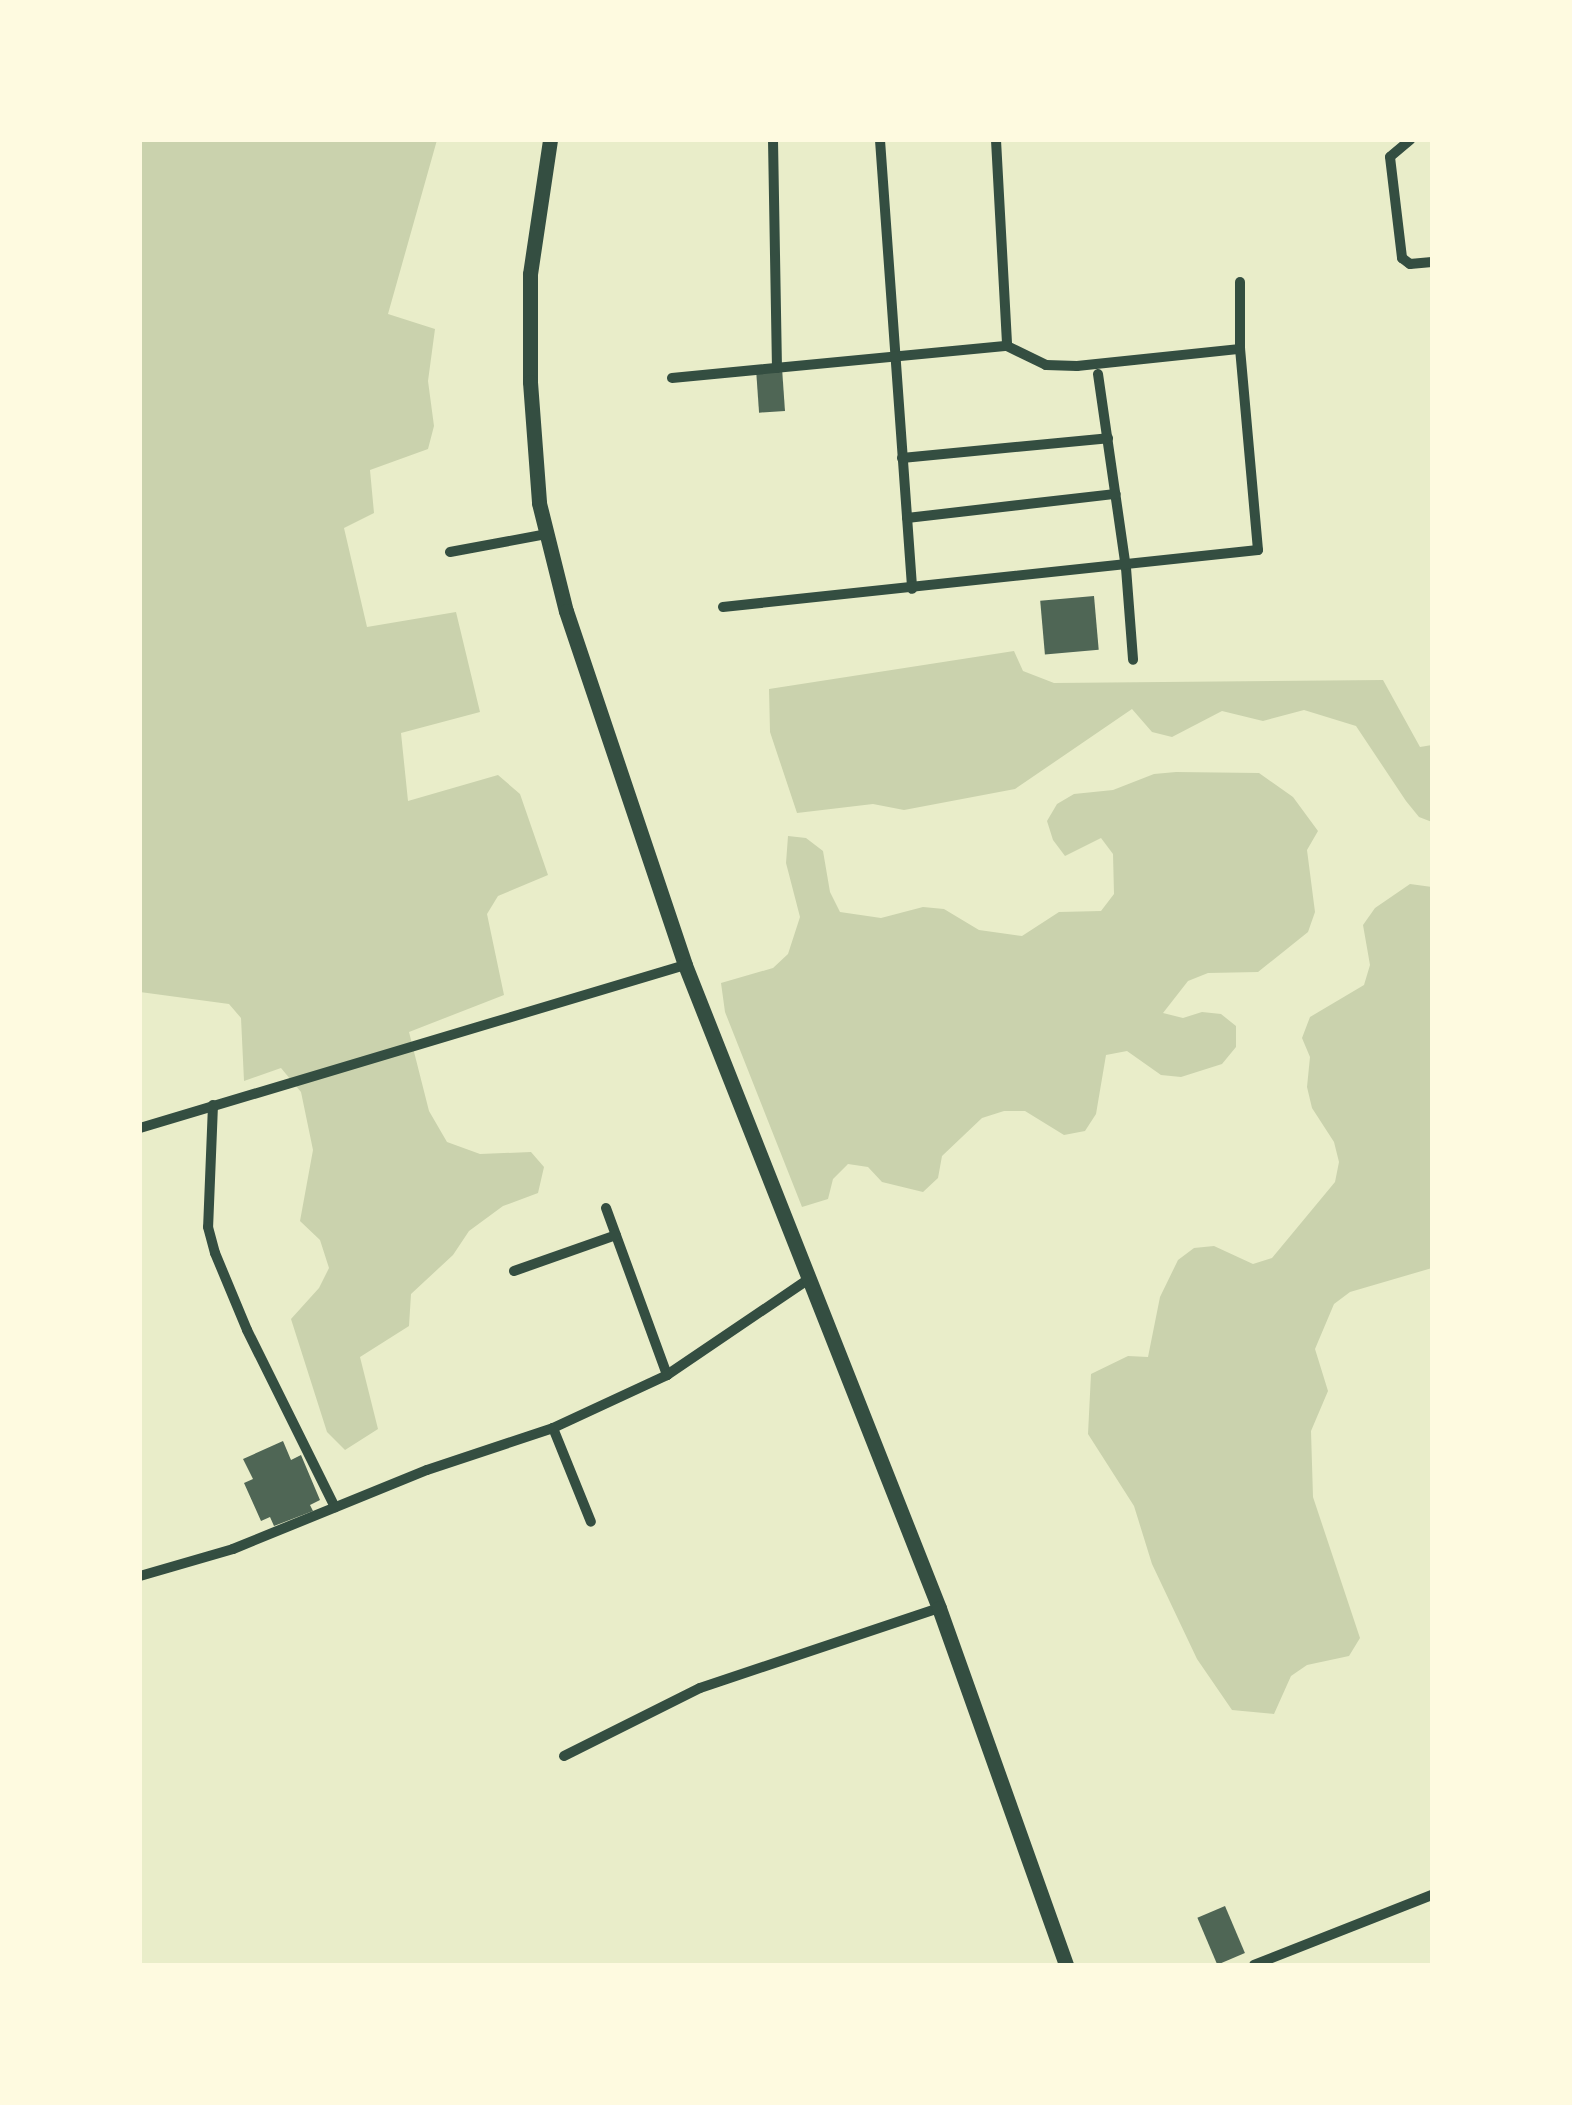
<!DOCTYPE html>
<html>
<head>
<meta charset="utf-8">
<style>
	body { margin:0 }
	#map { position:relative; width:1572px; height:2105px; overflow:hidden; background:#e9edc9; font-family:Jost,sans-serif }
	div>[style] { position:absolute }
	.green>* { inset:0; background:#cad2ad }
	.building>* { inset:0; background:#4f6655; transform-origin:0 0 }
	.minor>* { height:10px; margin:-5px; padding:0 5px; transform-origin:5px; border-radius:5px; background:#344e41 }
	.secondary>* { height:15px; margin:-7.5px; padding:0 7.5px; transform-origin:7.5px; border-radius:7.5px; background:#344e41 }
	span { translate:-50% -50%; white-space:nowrap; text-align:center; line-height:1.15; -webkit-text-stroke:10px #fefae0; paint-order:stroke }
	.frame { position:absolute; inset:0; border:142px solid #fefae0; pointer-events:none }
</style>
</head>
<body>
<div id="map">
	<div class="green">
		<div style="clip-path:polygon(140px 140px,437px 140px,388px 314px,435px 329px,428px 381px,434px 426px,428px 449px,370px 470px,374px 513px,344px 528px,367px 627px,456px 612px,480px 712px,401px 733px,408px 801px,498px 775px,520px 794px,548px 875px,498px 896px,487px 914px,504px 995px,409px 1032px,429px 1111px,447px 1142px,480px 1154px,531px 1152px,544px 1167px,538px 1193px,503px 1206px,469px 1231px,453px 1255px,411px 1294px,409px 1326px,360px 1357px,378px 1429px,345px 1450px,327px 1432px,291px 1319px,319px 1288px,329px 1268px,320px 1240px,300px 1221px,313px 1150px,301px 1092px,281px 1068px,244px 1081px,241px 1018px,229px 1004px,140px 992px)"></div>
		<div style="clip-path:polygon(1014px 651px,1023px 671px,1054px 683px,1383px 680px,1420px 747px,1432px 745px,1432px 822px,1419px 817px,1406px 801px,1356px 726px,1304px 710px,1263px 721px,1222px 711px,1172px 737px,1152px 732px,1132px 709px,1015px 789px,904px 810px,873px 804px,797px 813px,770px 732px,769px 689px)"></div>
		<div style="clip-path:polygon(1176px 772px,1259px 773px,1293px 797px,1318px 831px,1307px 850px,1315px 912px,1308px 932px,1258px 972px,1208px 973px,1188px 981px,1163px 1013px,1183px 1018px,1202px 1012px,1221px 1014px,1236px 1026px,1236px 1047px,1222px 1064px,1181px 1077px,1161px 1075px,1127px 1051px,1106px 1055px,1096px 1114px,1085px 1131px,1064px 1135px,1025px 1111px,1004px 1111px,982px 1118px,942px 1156px,938px 1178px,923px 1192px,882px 1182px,868px 1167px,848px 1164px,833px 1179px,828px 1199px,802px 1207px,725px 1012px,721px 983px,773px 968px,788px 954px,800px 917px,786px 863px,788px 836px,806px 838px,823px 851px,830px 892px,840px 912px,881px 918px,923px 907px,944px 909px,979px 930px,1022px 936px,1059px 912px,1101px 911px,1114px 894px,1113px 854px,1101px 838px,1065px 856px,1053px 840px,1047px 821px,1057px 804px,1074px 794px,1113px 790px,1154px 774px)"></div>
		<div style="clip-path:polygon(1410px 884px,1432px 887px,1432px 1268px,1350px 1292px,1334px 1304px,1315px 1349px,1328px 1391px,1311px 1431px,1313px 1497px,1360px 1638px,1349px 1656px,1307px 1665px,1291px 1676px,1274px 1714px,1232px 1710px,1197px 1659px,1152px 1564px,1134px 1506px,1088px 1434px,1091px 1374px,1128px 1356px,1148px 1357px,1160px 1297px,1178px 1260px,1194px 1248px,1214px 1246px,1253px 1264px,1272px 1258px,1335px 1182px,1339px 1162px,1334px 1142px,1312px 1108px,1307px 1087px,1310px 1057px,1302px 1038px,1310px 1017px,1364px 985px,1370px 965px,1363px 925px,1375px 908px)"></div>
	</div>
	<div class="building">
		<div style="left:782px;top:368px;width:43px;height:26px;rotate:86deg"></div>
		<div style="left:1094px;top:596px;width:54px;height:54px;rotate:85deg"></div>
		<div style="clip-path:polygon(283px 1441px,291px 1460px,301px 1455px,320px 1500px,310px 1505px,313px 1511px,274px 1526px,270px 1517px,261px 1521px,244px 1483px,253px 1479px,243px 1459px)"></div>
		<div style="left:1225px;top:1906px;width:51px;height:30px;rotate:67deg"></div>
	</div>
	<div class="minor">
		<div style="left:773px;top:140px;width:228px;rotate:89deg"></div>
		<div style="left:880px;top:140px;width:450px;rotate:85.9deg"></div>
		<div style="left:996px;top:140px;width:206px;rotate:86.9deg"></div>
		<div style="left:1410px;top:140px;width:26px;rotate:140deg"></div>
		<div style="left:1390px;top:157px;width:102px;rotate:83.2deg"></div>
		<div style="left:1402px;top:258px;width:10px;rotate:37deg"></div>
		<div style="left:1410px;top:264px;width:22px;rotate:-5deg"></div>
		<div style="left:1007px;top:346px;width:43px;rotate:26deg"></div>
		<div style="left:1046px;top:365px;width:31px;rotate:2deg"></div>
		<div style="left:1077px;top:366px;width:164px;rotate:-6deg"></div>
		<div style="left:1240px;top:349px;width:67px;rotate:-90deg"></div>
		<div style="left:1098px;top:374px;width:196px;rotate:81.8deg"></div>
		<div style="left:1126px;top:568px;width:92px;rotate:85.6deg"></div>
		<div style="left:672px;top:378px;width:337px;rotate:-5.5deg"></div>
		<div style="left:902px;top:458px;width:207px;rotate:-5.5deg"></div>
		<div style="left:907px;top:518px;width:210px;rotate:-6.6deg"></div>
		<div style="left:450px;top:552px;width:99px;rotate:-10.5deg"></div>
		<div style="left:723px;top:607px;width:538px;rotate:-6.08deg"></div>
		<div style="left:1258px;top:550px;width:202px;rotate:-95.1deg"></div>
		<div style="left:213px;top:1105px;width:122px;rotate:92.3deg"></div>
		<div style="left:208px;top:1227px;width:27px;rotate:75deg"></div>
		<div style="left:215px;top:1253px;width:83px;rotate:67.4deg"></div>
		<div style="left:247px;top:1330px;width:198px;rotate:63.6deg"></div>
		<div style="left:140px;top:1128px;width:569px;rotate:-16.65deg"></div>
		<div style="left:606px;top:1208px;width:178px;rotate:69.9deg"></div>
		<div style="left:514px;top:1271px;width:108px;rotate:-19.4deg"></div>
		<div style="left:553px;top:1428px;width:101px;rotate:68deg"></div>
		<div style="left:140px;top:1576px;width:97px;rotate:-16.2deg"></div>
		<div style="left:233px;top:1549px;width:209px;rotate:-22.2deg"></div>
		<div style="left:427px;top:1470px;width:133px;rotate:-18.4deg"></div>
		<div style="left:553px;top:1428px;width:126px;rotate:-24.9deg"></div>
		<div style="left:667px;top:1375px;width:173px;rotate:-34.1deg"></div>
		<div style="left:564px;top:1756px;width:152px;rotate:-26.6deg"></div>
		<div style="left:700px;top:1688px;width:252px;rotate:-18.5deg"></div>
		<div style="left:1254px;top:1965px;width:191px;rotate:-21.5deg"></div>
	</div>
	<div class="secondary">
		<div style="left:550px;top:140px;width:135px;rotate:98.5deg"></div>
		<div style="left:530px;top:274px;width:108px;rotate:90deg"></div>
		<div style="left:530px;top:382px;width:121px;rotate:85.7deg"></div>
		<div style="left:539px;top:503px;width:111px;rotate:76deg"></div>
		<div style="left:566px;top:611px;width:373px;rotate:71.4deg"></div>
		<div style="left:685px;top:965px;width:691px;rotate:68.44deg"></div>
		<div style="left:939px;top:1608px;width:379px;rotate:70.4deg"></div>
	</div>
	<div class="frame"></div>
</div>
</body>
</html>
